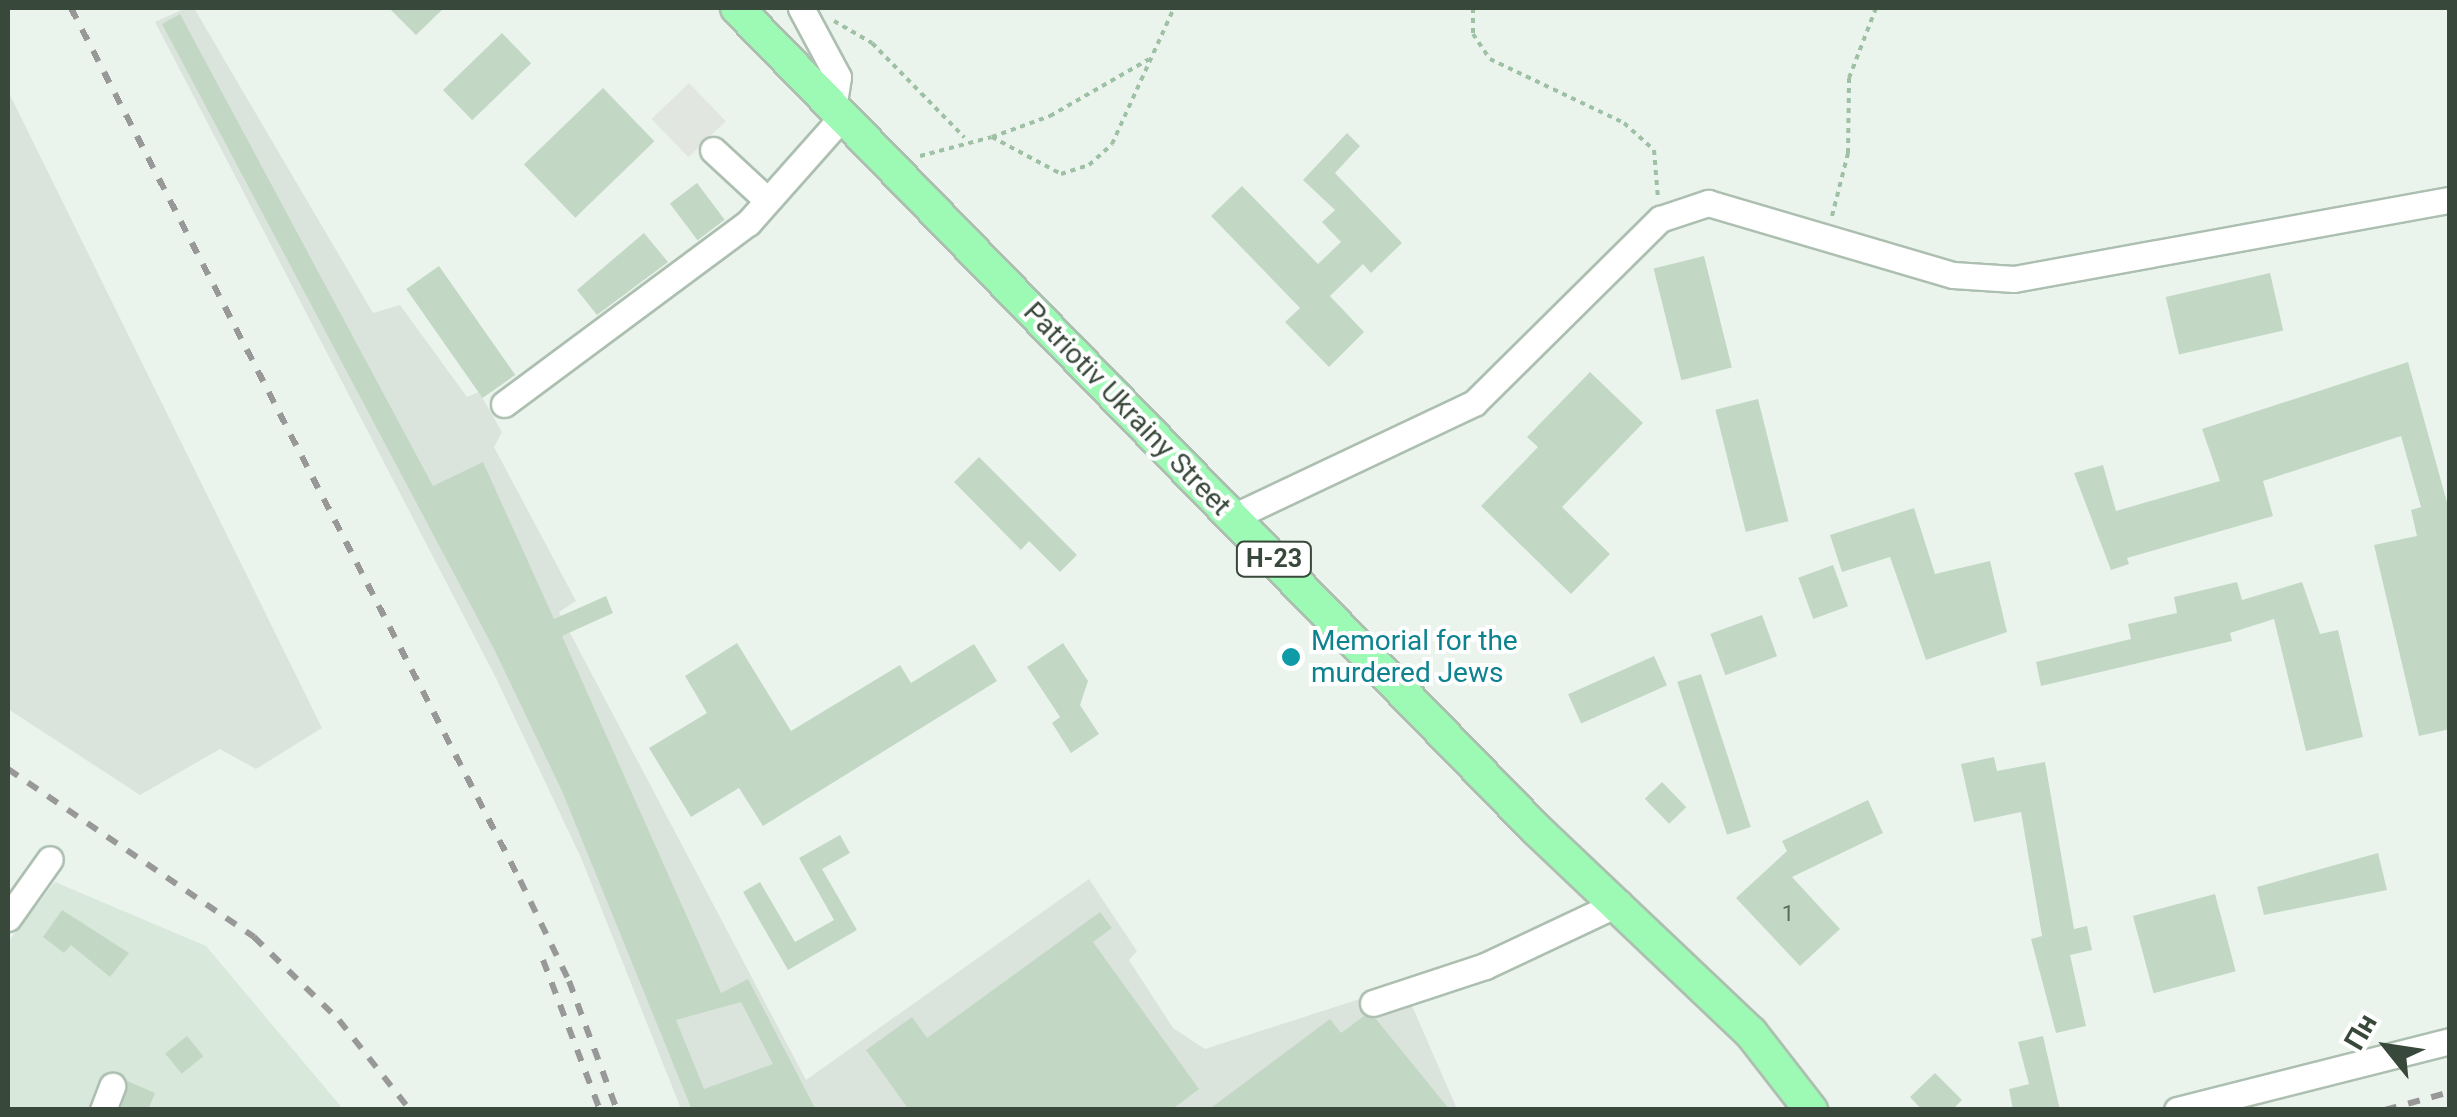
<!DOCTYPE html>
<html>
<head>
<meta charset="utf-8">
<style>
	body { margin:0 }
	#map { position:relative; width:2457px; height:1117px; overflow:hidden; background:#eaf4ec; font-family:Roboto,sans-serif }
	div>[style] { position:absolute }
	.residential>* { inset:0; background:#d8e8db }
	.industrial>* { inset:0; background:#dbe4dc }
	.parking>* { inset:0; background:#e1e6e1; transform-origin:0 0 }
	.building>* { inset:0; background:#c2d8c5; transform-origin:0 0 }
	.path>* { height:4px; margin-top:-2px; transform-origin:0; background:repeating-linear-gradient(90deg,#9ec0a4 0 5px,transparent 0 10px) }
	.roads { filter:drop-shadow(2px 0 #acbfb0) drop-shadow(-2px 0 #acbfb0) drop-shadow(0 2px #acbfb0) drop-shadow(0 -2px #acbfb0) }
	.minor>* { height:25px; margin:-12.5px; padding:0 12.5px; transform-origin:12.5px; border-radius:12.5px; background:#fff }
	.major>* { height:32px; margin:-16px; padding:0 16px; transform-origin:16px; border-radius:16px; background:#9dfab4 }
	.rail>* { height:6px; margin-top:-3px; transform-origin:0; background:repeating-linear-gradient(90deg,#989898 0 12px,transparent 0 24px) }
	.dots>* { width:28px; height:28px; translate:-50% -50%; box-sizing:border-box; border:5px solid #fff; border-radius:50% }
	span { translate:-50% -50%; white-space:nowrap; text-align:center; line-height:1.15; -webkit-text-stroke:8px #fff; paint-order:stroke }
	.number-label { font-size:22px; color:#5a6c5d }
	.number-label span { -webkit-text-stroke-width:0 }
	.shield-label span { padding:2px 8px; background:#fff; border:2px solid; border-radius:8px; -webkit-text-stroke-width:0 }
	.shield-label { font-size:25px; color:#38483a; font-weight:700 }
	.street-label { font-size:28px; color:#38483a }
	.culture-label { font-size:28px; color:#0d838f }
	.left { translate:0 -50%; text-align:left }
	.frame { position:absolute; inset:0; border:10px solid #38483a; pointer-events:none }
	.north { position:absolute; left:2337px; top:997px; width:100px; height:100px; -webkit-text-stroke:8px #fff; paint-order:stroke; rotate:300deg; font-size:28px; font-weight:700; line-height:40px; text-align:center; color:#38483a }
	.north::after { content:''; display:block; margin:auto; width:35px; height:45px; background:#38483a; clip-path:polygon(50% 0,100% 100%,50% 72%,0 100%) }
</style>
</head>
<body>
<div id="map">
	<div class="residential">
		<div style="clip-path:polygon(55px 882px,206px 946px,343px 1109px,8px 1109px,8px 942px)"></div>
	</div>
	<div class="industrial">
		<div style="clip-path:polygon(186px 8px,194px 8px,373px 313px,400px 305px,467px 397px,479px 392px,502px 432px,494px 447px,576px 601px,559px 612px,806px 1080px,1089px 879px,1137px 951px,1129px 960px,1173px 1028px,1205px 1049px,1403px 985px,1457px 1109px,681px 1109px,582px 860px,496px 678px,155px 22px)"></div>
		<div style="clip-path:polygon(8px 91px,322px 728px,256px 769px,220px 749px,140px 795px,8px 709px)"></div>
	</div>
	<div class="parking">
		<div style="left:689px;top:83px;width:53px;height:52px;rotate:46deg"></div>
	</div>
	<div class="building">
		<div style="clip-path:polygon(389px 8px,444px 8px,416px 35px)"></div>
		<div style="clip-path:polygon(evenodd,180px 14px,433px 486px,483px 462px,554px 619px,606px 596px,613px 613px,562px 636px,721px 993px,748px 979px,816px 1110px,692px 1110px,562px 791px,494px 649px,162px 24px,180px 14px,741px 1002px,773px 1064px,704px 1089px,676px 1020px,741px 1002px)"></div>
		<div style="left:502px;top:33px;width:42px;height:82px;rotate:46deg"></div>
		<div style="left:603px;top:88px;width:74px;height:110px;rotate:46deg"></div>
		<div style="clip-path:polygon(1347px 133px,1360px 146px,1335px 173px,1402px 243px,1371px 273px,1363px 264px,1330px 296px,1364px 332px,1329px 367px,1285px 322px,1300px 308px,1211px 216px,1242px 186px,1318px 264px,1341px 242px,1322px 222px,1335px 210px,1303px 180px)"></div>
		<div style="left:697px;top:183px;width:46px;height:34px;rotate:53deg"></div>
		<div style="clip-path:polygon(644px 233px,668px 262px,597px 315px,577px 290px)"></div>
		<div style="left:1704px;top:256px;width:115px;height:52px;rotate:76deg"></div>
		<div style="left:439px;top:266px;width:133px;height:40px;rotate:55deg"></div>
		<div style="left:2270px;top:273px;width:59px;height:107px;rotate:77deg"></div>
		<div style="clip-path:polygon(2408px 362px,2450px 513px,2450px 729px,2419px 736px,2374px 545px,2417px 536px,2411px 510px,2421px 507px,2401px 436px,2263px 481px,2273px 516px,2127px 558px,2129px 564px,2111px 570px,2074px 473px,2103px 465px,2116px 511px,2220px 481px,2202px 429px)"></div>
		<div style="clip-path:polygon(1590px 372px,1643px 423px,1562px 507px,1610px 554px,1571px 594px,1481px 506px,1538px 447px,1527px 437px)"></div>
		<div style="left:1758px;top:399px;width:126px;height:44px;rotate:76deg"></div>
		<div style="clip-path:polygon(979px 457px,1077px 555px,1060px 572px,1029px 541px,1021px 550px,954px 482px)"></div>
		<div style="clip-path:polygon(1914px 508px,1935px 574px,1990px 561px,2007px 632px,1926px 660px,1890px 557px,1842px 572px,1830px 535px)"></div>
		<div style="left:1833px;top:565px;width:44px;height:37px;rotate:70deg"></div>
		<div style="clip-path:polygon(2237px 582px,2242px 600px,2302px 582px,2320px 634px,2338px 630px,2363px 737px,2306px 751px,2274px 619px,2230px 633px,2232px 641px,2041px 686px,2036px 662px,2131px 639px,2128px 624px,2177px 613px,2174px 597px)"></div>
		<div style="left:1762px;top:615px;width:44px;height:55px;rotate:70deg"></div>
		<div style="clip-path:polygon(737px 643px,791px 731px,900px 665px,911px 683px,974px 644px,997px 681px,763px 826px,739px 788px,691px 817px,649px 748px,707px 713px,685px 676px)"></div>
		<div style="clip-path:polygon(1063px 643px,1088px 681px,1080px 705px,1099px 734px,1071px 753px,1052px 723px,1060px 717px,1027px 667px)"></div>
		<div style="left:1654px;top:656px;width:32px;height:94px;rotate:66deg"></div>
		<div style="left:1701px;top:674px;width:161px;height:25px;rotate:72deg"></div>
		<div style="clip-path:polygon(1994px 757px,1997px 771px,2045px 762px,2074px 929px,2087px 926px,2092px 950px,2070px 955px,2086px 1026px,2056px 1033px,2031px 939px,2042px 936px,2021px 812px,1974px 822px,1961px 764px)"></div>
		<div style="left:1662px;top:782px;width:35px;height:24px;rotate:46deg"></div>
		<div style="clip-path:polygon(1868px 800px,1883px 833px,1792px 877px,1840px 929px,1800px 966px,1736px 898px,1787px 851px,1782px 841px)"></div>
		<div style="clip-path:polygon(840px 835px,850px 853px,822px 869px,857px 930px,788px 970px,743px 892px,760px 882px,795px 942px,834px 920px,799px 858px)"></div>
		<div style="clip-path:polygon(2378px 853px,2387px 890px,2264px 915px,2257px 887px)"></div>
		<div style="left:2215px;top:894px;width:80px;height:85px;rotate:75deg"></div>
		<div style="clip-path:polygon(62px 910px,129px 953px,110px 977px,71px 945px,64px 953px,43px 937px)"></div>
		<div style="clip-path:polygon(1100px 912px,1112px 928px,1093px 942px,1199px 1089px,1171px 1110px,909px 1110px,866px 1050px,912px 1017px,927px 1038px)"></div>
		<div style="clip-path:polygon(1364px 1016px,1376px 1019px,1450px 1110px,1208px 1110px,1330px 1019px,1341px 1033px)"></div>
		<div style="left:187px;top:1036px;width:26px;height:28px;rotate:51deg"></div>
		<div style="clip-path:polygon(2043px 1036px,2060px 1110px,2013px 1110px,2009px 1089px,2029px 1084px,2018px 1042px)"></div>
		<div style="clip-path:polygon(1935px 1073px,1962px 1100px,1952px 1110px,1922px 1110px,1910px 1097px)"></div>
		<div style="clip-path:polygon(127px 1081px,155px 1093px,148px 1110px,121px 1110px)"></div>
	</div>
	<div class="path">
		<div style="left:1473px;top:8px;width:26px;rotate:90deg"></div>
		<div style="left:1473px;top:34px;width:30px;rotate:56deg"></div>
		<div style="left:1490px;top:59px;width:148px;rotate:25.5deg"></div>
		<div style="left:1624px;top:123px;width:40px;rotate:42deg"></div>
		<div style="left:1654px;top:150px;width:49px;rotate:85.3deg"></div>
		<div style="left:834px;top:21px;width:44px;rotate:30.1deg"></div>
		<div style="left:872px;top:43px;width:132px;rotate:45.6deg"></div>
		<div style="left:992px;top:137px;width:62px;rotate:-19.9deg"></div>
		<div style="left:1050px;top:116px;width:114px;rotate:-29.9deg"></div>
		<div style="left:920px;top:156px;width:74px;rotate:-14.8deg"></div>
		<div style="left:992px;top:137px;width:78px;rotate:28.2deg"></div>
		<div style="left:1061px;top:174px;width:29px;rotate:-18deg"></div>
		<div style="left:1089px;top:165px;width:31px;rotate:-42deg"></div>
		<div style="left:1112px;top:144px;width:149px;rotate:-65.5deg"></div>
		<div style="left:1832px;top:216px;width:65px;rotate:-75.7deg"></div>
		<div style="left:1848px;top:153px;width:75px;rotate:-89.2deg"></div>
		<div style="left:1849px;top:78px;width:75px;rotate:-68.9deg"></div>
	</div>
	<div class="roads">
		<div class="minor">
			<div style="left:801px;top:8px;width:78px;rotate:61.8deg"></div>
			<div style="left:838px;top:77px;width:30px;rotate:99deg"></div>
			<div style="left:713px;top:150px;width:74px;rotate:42.8deg"></div>
			<div style="left:504px;top:404px;width:304px;rotate:-36.6deg"></div>
			<div style="left:748px;top:223px;width:143px;rotate:-48.4deg"></div>
			<div style="left:1233px;top:517px;width:267px;rotate:-25.3deg"></div>
			<div style="left:1474px;top:403px;width:262px;rotate:-44.7deg"></div>
			<div style="left:1660px;top:219px;width:51px;rotate:-18.4deg"></div>
			<div style="left:1708px;top:203px;width:255px;rotate:16.4deg"></div>
			<div style="left:1953px;top:275px;width:61px;rotate:3.8deg"></div>
			<div style="left:2014px;top:279px;width:443px;rotate:-10.3deg"></div>
			<div style="left:8px;top:918px;width:72px;rotate:-54.6deg"></div>
			<div style="left:1373px;top:1003px;width:118px;rotate:-18.3deg"></div>
			<div style="left:1485px;top:966px;width:148px;rotate:-25.2deg"></div>
			<div style="left:103px;top:1110px;width:26px;rotate:-69deg"></div>
			<div style="left:2177px;top:1110px;width:282px;rotate:-14.2deg"></div>
		</div>
		<div class="major">
			<div style="left:737px;top:8px;width:1147px;rotate:45.78deg"></div>
			<div style="left:1537px;top:830px;width:295px;rotate:43.5deg"></div>
			<div style="left:1751px;top:1033px;width:98px;rotate:52.1deg"></div>
		</div>
	</div>
	<div class="rail">
		<div style="left:71px;top:8px;width:981px;rotate:62.76deg"></div>
		<div style="left:520px;top:880px;width:112px;rotate:64.1deg"></div>
		<div style="left:569px;top:981px;width:138px;rotate:69.6deg"></div>
		<div style="left:8px;top:769px;width:298px;rotate:34.3deg"></div>
		<div style="left:254px;top:937px;width:119px;rotate:44.3deg"></div>
		<div style="left:339px;top:1020px;width:115px;rotate:51.7deg"></div>
		<div style="left:543px;top:960px;width:160px;rotate:69.2deg"></div>
		<div style="left:2385px;top:1110px;width:67px;rotate:-15.5deg"></div>
	</div>
	<div class="dots">
		<div style="left:1291px;top:657px;background:#0f9aa8"></div>
	</div>
	<div class="number-label">
		<span style="left:1788px;top:914px">1</span>
	</div>
	<div class="shield-label">
		<span style="left:1274px;top:559px">Н-23</span>
	</div>
	<div class="street-label">
		<span style="left:1127px;top:409px;rotate:46deg">Patriotiv Ukrainy Street</span>
	</div>
	<div class="culture-label">
		<span class="left" style="left:1311px;top:657px">Memorial for the<br>murdered Jews</span>
	</div>
	<div class="frame"></div>
	<div class="north">Пн</div>
</div>
</body>
</html>
